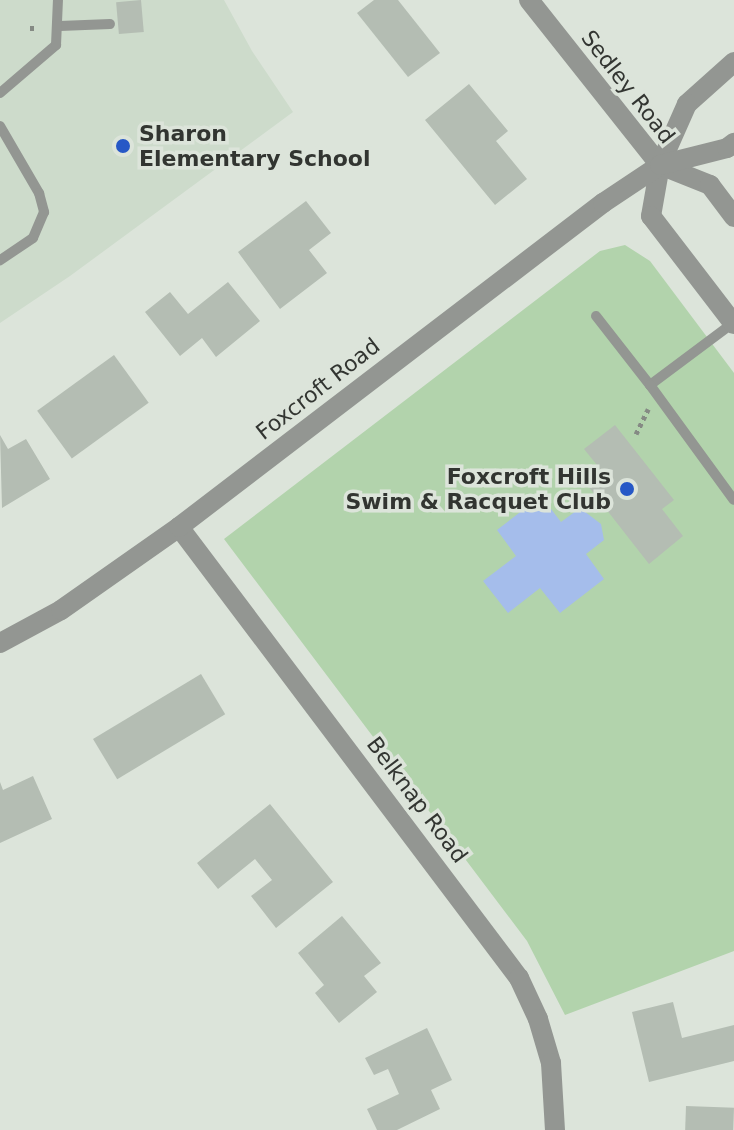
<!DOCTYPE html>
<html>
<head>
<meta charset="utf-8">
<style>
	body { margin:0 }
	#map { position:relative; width:734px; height:1130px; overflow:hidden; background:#dce4da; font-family:"DejaVu Sans",sans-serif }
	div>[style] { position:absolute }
	.built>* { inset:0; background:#cddbcb }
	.green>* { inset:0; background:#b2d3ac }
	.water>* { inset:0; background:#a5bdeb }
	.building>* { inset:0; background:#b4bdb3; transform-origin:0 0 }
	.path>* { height:5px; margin-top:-2.5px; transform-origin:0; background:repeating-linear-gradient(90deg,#858a84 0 4px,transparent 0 8px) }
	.lane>* { height:10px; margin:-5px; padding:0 5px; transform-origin:5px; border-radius:5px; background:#939692 }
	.street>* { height:20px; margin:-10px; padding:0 10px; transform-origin:10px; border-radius:10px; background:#939692 }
	.dots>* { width:22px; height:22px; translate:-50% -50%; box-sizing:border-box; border:4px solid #dce4da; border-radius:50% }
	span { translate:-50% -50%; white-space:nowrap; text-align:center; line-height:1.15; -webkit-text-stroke:7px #dce4da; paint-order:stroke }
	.street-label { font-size:22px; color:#323531 }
	.poi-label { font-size:22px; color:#323531; font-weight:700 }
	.left { translate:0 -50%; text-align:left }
	.right { translate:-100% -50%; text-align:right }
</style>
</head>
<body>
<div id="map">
	<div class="built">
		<div style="clip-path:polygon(0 0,224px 0,252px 51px,293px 112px,70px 276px,0 323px)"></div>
	</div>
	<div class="green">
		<div style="clip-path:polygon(625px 245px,650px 261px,734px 373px,734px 951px,565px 1015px,527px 941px,224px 539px,600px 251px)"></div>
	</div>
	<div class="water">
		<div style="clip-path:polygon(541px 496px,561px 522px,580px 508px,601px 524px,604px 540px,586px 554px,604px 579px,560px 613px,540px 588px,508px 613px,483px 581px,516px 556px,497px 530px)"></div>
	</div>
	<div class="building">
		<div style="left:141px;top:0;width:32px;height:25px;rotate:85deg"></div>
		<div style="clip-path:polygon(374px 0,398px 0,440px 53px,408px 77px,357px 13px)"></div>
		<div style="clip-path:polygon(469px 84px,508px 131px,496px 141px,527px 179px,495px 205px,425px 120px)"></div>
		<div style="clip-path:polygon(306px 201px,331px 233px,309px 250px,327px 273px,280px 309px,238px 252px)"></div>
		<div style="clip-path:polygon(228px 282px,260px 321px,216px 357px,202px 338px,180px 356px,145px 312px,170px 292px,188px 314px)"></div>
		<div style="left:114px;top:355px;width:59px;height:95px;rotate:54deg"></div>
		<div style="clip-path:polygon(615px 425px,674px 500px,662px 509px,683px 536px,649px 564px,581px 477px,597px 465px,584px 449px)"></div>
		<div style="clip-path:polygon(0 435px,8px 449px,26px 439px,50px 479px,2px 508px)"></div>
		<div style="left:201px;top:674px;width:47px;height:126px;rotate:59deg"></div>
		<div style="clip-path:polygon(33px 776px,52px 819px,0 843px,0 782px,3px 790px)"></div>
		<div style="clip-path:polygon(270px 804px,333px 882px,276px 928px,251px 896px,272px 880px,255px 859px,218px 889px,197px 863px)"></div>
		<div style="clip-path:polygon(342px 916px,381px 963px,364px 976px,377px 992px,339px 1023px,315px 993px,324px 985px,298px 953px)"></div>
		<div style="clip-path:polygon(673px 1002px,682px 1038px,734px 1025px,734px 1061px,649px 1082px,632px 1012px)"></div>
		<div style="clip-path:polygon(427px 1028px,452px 1080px,431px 1090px,440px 1109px,397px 1130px,377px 1130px,367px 1109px,399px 1094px,388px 1069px,374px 1075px,365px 1058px)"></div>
		<div style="left:686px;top:1106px;width:48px;height:24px;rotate:2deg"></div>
	</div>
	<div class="path">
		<div style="left:30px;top:28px;width:5px"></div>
		<div style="left:636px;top:434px;width:28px;rotate:-64deg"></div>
	</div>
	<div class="lane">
		<div style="left:60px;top:26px;width:50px;rotate:-2.3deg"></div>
		<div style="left:0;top:93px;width:74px;rotate:-40.6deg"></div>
		<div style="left:56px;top:45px;width:45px;rotate:-87.5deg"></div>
		<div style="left:0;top:126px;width:78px;rotate:59.8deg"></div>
		<div style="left:39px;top:193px;width:20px;rotate:75deg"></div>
		<div style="left:44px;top:212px;width:28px;rotate:113deg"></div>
		<div style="left:33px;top:238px;width:40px;rotate:146deg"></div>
		<div style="left:596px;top:316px;width:88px;rotate:52deg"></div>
		<div style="left:650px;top:385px;width:104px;rotate:-36.8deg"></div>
		<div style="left:650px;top:385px;width:142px;rotate:53.9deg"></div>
	</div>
	<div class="street">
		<div style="left:529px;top:0;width:211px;rotate:51.6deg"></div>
		<div style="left:660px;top:165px;width:54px;rotate:21.8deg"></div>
		<div style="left:710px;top:185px;width:40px;rotate:53deg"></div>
		<div style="left:734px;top:62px;width:63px;rotate:138.2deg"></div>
		<div style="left:687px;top:104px;width:67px;rotate:113.9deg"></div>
		<div style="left:660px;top:165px;width:52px;rotate:100deg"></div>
		<div style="left:651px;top:216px;width:136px;rotate:52.5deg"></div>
		<div style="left:179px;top:527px;width:565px;rotate:52.99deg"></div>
		<div style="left:519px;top:978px;width:45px;rotate:65.1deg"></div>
		<div style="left:538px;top:1019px;width:46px;rotate:73.5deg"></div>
		<div style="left:551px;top:1063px;width:67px;rotate:86.6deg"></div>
		<div style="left:0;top:643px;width:69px;rotate:-28.4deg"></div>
		<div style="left:61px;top:610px;width:144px;rotate:-35.1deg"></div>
		<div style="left:179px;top:527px;width:534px;rotate:-37.39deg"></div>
		<div style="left:603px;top:203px;width:69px;rotate:-33.7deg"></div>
		<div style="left:660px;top:165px;width:69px;rotate:-14.2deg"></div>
		<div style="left:727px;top:148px;width:9px;rotate:-36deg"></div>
	</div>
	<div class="dots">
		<div style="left:123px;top:146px;background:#2658c6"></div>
		<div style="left:627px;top:489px;background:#2658c6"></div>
	</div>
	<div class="street-label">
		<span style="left:628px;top:87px;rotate:52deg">Sedley Road</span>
		<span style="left:318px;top:389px;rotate:-38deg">Foxcroft Road</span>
		<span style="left:417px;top:800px;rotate:53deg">Belknap Road</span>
	</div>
	<div class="poi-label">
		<span class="left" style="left:139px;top:146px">Sharon<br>Elementary School</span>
		<span class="right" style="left:611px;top:489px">Foxcroft Hills<br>Swim &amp; Racquet Club</span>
	</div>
</div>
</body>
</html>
